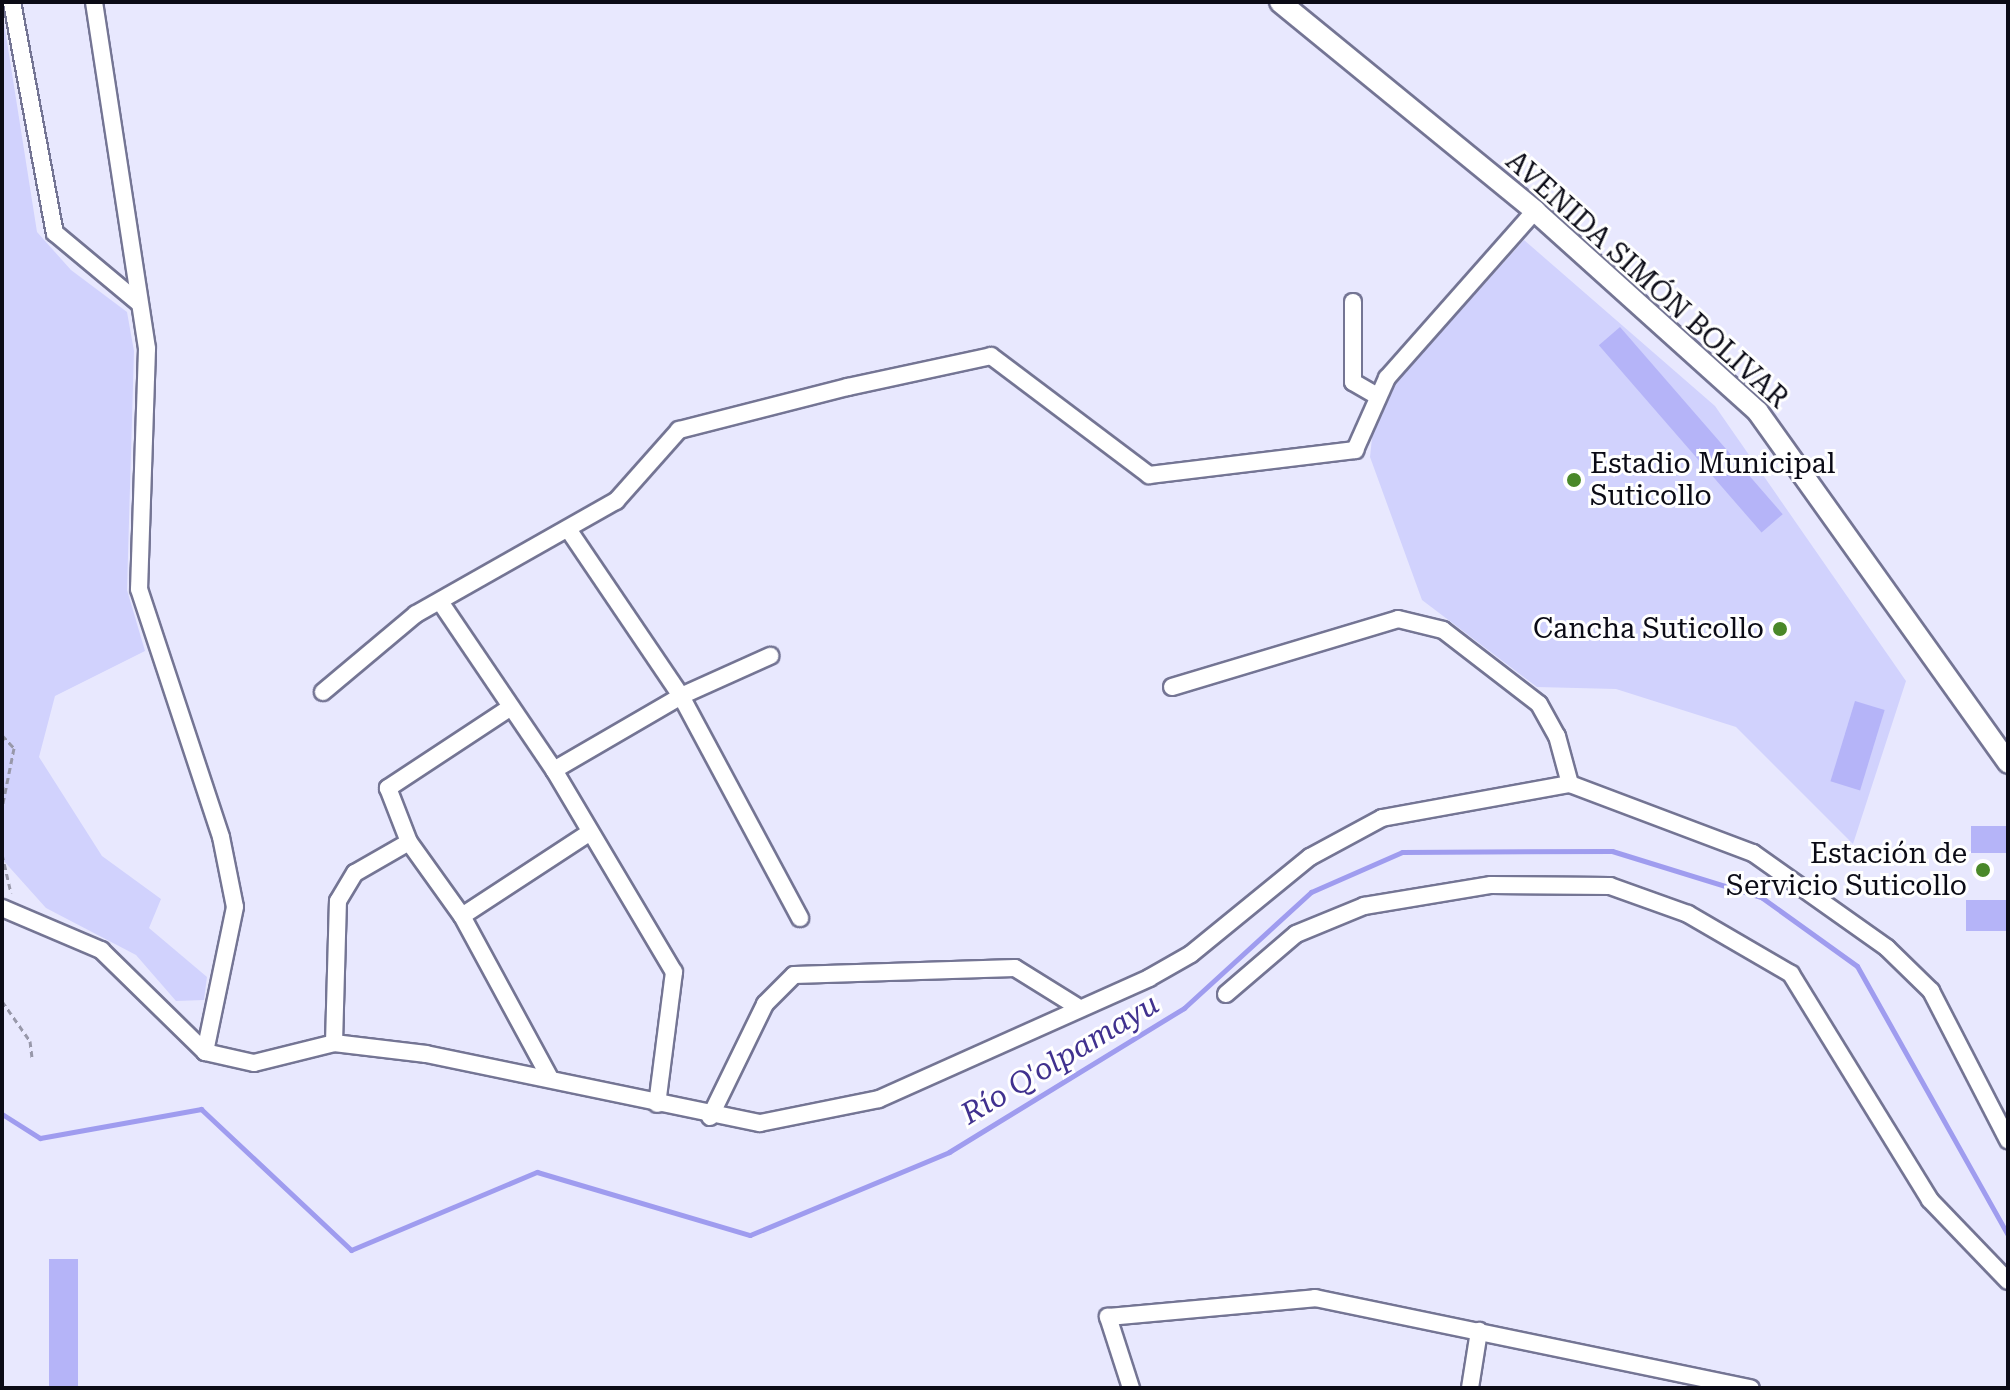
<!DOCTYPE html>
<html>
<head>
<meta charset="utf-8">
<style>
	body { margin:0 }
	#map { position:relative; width:2010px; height:1390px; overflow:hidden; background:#e8e8fe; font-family:"Roboto Serif",serif }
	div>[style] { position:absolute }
	.green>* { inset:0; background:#d1d2fd }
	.stream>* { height:5px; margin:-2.5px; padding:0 2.5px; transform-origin:2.5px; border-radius:2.5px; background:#9f9cef }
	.building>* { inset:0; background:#b5b4f8; transform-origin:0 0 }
	.path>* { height:3px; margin-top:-1.5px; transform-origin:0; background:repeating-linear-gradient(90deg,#9898aa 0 6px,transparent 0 10px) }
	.roads { filter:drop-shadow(2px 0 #747594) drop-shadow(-2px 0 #747594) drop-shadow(0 2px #747594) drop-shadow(0 -2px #747594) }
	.minor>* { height:16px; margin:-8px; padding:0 8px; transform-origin:8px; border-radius:8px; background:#fff }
	.major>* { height:20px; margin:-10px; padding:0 10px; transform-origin:10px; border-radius:10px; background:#fff }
	.dots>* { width:22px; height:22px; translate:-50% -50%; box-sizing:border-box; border:4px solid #fff; border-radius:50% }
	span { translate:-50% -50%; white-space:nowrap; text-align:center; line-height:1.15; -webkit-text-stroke:6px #fff; paint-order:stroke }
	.street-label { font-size:28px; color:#0b0b16 }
	.poi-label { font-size:28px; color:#0b0b16 }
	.left { translate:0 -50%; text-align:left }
	.right { translate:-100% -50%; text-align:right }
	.water-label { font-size:30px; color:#40318f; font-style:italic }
	.frame { position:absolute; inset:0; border:4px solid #0b0b16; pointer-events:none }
</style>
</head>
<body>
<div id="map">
	<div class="green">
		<div style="clip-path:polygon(2px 10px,37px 232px,71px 270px,127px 312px,134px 351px,127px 590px,145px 651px,55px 696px,39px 757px,102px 856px,161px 899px,149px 928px,207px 977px,204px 1000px,176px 1001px,136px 955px,46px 908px,2px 859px)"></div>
		<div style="clip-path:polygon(1524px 240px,1715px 406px,1906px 681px,1853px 844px,1736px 727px,1616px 689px,1537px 687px,1422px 600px,1370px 457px,1374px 419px,1399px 379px)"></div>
	</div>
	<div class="stream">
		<div style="left:2px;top:1114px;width:45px;rotate:32.3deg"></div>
		<div style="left:40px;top:1138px;width:164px;rotate:-10.2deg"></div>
		<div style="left:201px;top:1109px;width:206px;rotate:43.2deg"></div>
		<div style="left:351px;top:1250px;width:202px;rotate:-22.8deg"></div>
		<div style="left:537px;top:1172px;width:222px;rotate:16.5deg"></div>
		<div style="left:750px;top:1235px;width:216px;rotate:-22.6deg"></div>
		<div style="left:949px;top:1152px;width:276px;rotate:-31.5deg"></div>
		<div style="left:1184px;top:1008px;width:172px;rotate:-42.4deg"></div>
		<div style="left:1311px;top:892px;width:99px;rotate:-23.7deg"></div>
		<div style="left:1402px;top:852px;width:210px;rotate:-0.3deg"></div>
		<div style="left:1612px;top:851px;width:156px;rotate:17.2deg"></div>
		<div style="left:1761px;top:897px;width:118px;rotate:35.7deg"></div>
		<div style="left:1857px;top:966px;width:308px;rotate:60.7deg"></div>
	</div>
	<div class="building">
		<div style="left:1620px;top:327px;width:248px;height:28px;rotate:49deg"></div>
		<div style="left:1855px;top:701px;width:31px;height:84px;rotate:17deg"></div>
		<div style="left:2008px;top:826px;width:27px;height:37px;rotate:90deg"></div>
		<div style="left:2008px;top:900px;width:31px;height:42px;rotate:90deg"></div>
		<div style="left:49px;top:1259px;width:29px;height:129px"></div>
	</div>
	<div class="path">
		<div style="left:2px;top:735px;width:18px;rotate:47deg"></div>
		<div style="left:14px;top:748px;width:61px;rotate:101.3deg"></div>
		<div style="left:2px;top:854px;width:40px;rotate:77deg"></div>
		<div style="left:2px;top:1001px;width:49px;rotate:55deg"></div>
		<div style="left:30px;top:1041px;width:17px;rotate:83deg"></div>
	</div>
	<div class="roads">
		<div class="minor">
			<div style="left:12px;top:2px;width:235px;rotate:79.5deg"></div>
			<div style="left:55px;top:233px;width:109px;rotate:39.8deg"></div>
			<div style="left:94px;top:2px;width:351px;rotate:81.3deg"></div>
			<div style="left:147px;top:349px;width:240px;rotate:91.9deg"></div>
			<div style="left:139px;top:589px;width:261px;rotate:71.7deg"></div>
			<div style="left:221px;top:837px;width:71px;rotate:78.7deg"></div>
			<div style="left:235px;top:907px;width:148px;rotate:101.7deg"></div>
			<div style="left:1353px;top:302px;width:80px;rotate:90deg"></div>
			<div style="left:1353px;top:382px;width:28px;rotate:30deg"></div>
			<div style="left:568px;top:529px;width:202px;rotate:55.9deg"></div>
			<div style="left:681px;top:696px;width:252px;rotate:61.8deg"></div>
			<div style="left:441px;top:603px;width:202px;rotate:55.9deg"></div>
			<div style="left:554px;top:770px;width:235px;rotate:59.3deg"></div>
			<div style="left:674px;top:972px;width:133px;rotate:97.3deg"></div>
			<div style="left:1172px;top:687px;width:236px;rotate:-16.7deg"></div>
			<div style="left:1398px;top:619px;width:46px;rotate:13.7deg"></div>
			<div style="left:1443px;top:630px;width:121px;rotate:37.6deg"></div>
			<div style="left:1539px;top:704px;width:37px;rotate:61deg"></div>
			<div style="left:1557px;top:736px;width:50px;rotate:74.8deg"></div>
			<div style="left:323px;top:692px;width:121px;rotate:-40deg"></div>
			<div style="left:416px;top:614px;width:230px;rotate:-29.5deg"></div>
			<div style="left:616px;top:501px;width:95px;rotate:-48.4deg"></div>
			<div style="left:679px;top:430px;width:174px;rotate:-14.3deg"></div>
			<div style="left:848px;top:387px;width:146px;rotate:-12.2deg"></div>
			<div style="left:991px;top:356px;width:198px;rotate:37deg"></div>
			<div style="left:1149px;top:475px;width:208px;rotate:-6.9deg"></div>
			<div style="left:1355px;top:450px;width:79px;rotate:-66deg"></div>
			<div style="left:1387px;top:378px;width:223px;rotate:-48.5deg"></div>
			<div style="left:508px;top:709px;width:144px;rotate:146.6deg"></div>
			<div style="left:388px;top:788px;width:58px;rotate:68.7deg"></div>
			<div style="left:409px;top:842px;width:91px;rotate:54.4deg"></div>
			<div style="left:462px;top:916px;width:182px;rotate:61.5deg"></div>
			<div style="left:554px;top:770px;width:147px;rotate:-30.2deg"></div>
			<div style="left:681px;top:696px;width:98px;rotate:-24.2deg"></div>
			<div style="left:2px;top:908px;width:108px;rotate:23deg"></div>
			<div style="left:101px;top:950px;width:146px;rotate:44.4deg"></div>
			<div style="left:205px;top:1052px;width:50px;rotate:12.7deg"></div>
			<div style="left:254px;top:1063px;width:82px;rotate:-14deg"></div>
			<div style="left:334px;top:1043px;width:93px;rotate:6.8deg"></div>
			<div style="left:426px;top:1054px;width:341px;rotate:11.7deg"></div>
			<div style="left:760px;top:1123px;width:121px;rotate:-11.4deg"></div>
			<div style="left:879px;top:1099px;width:296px;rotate:-24.1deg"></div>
			<div style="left:1149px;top:978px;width:48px;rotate:-29.7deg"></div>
			<div style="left:1191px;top:954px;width:154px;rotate:-39.2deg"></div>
			<div style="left:1310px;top:857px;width:82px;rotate:-28.4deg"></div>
			<div style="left:1382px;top:818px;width:191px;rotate:-10.3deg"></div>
			<div style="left:1570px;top:784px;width:196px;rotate:20.7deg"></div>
			<div style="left:1753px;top:853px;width:164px;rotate:35.3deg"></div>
			<div style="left:1887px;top:948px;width:62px;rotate:44.3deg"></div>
			<div style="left:1931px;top:991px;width:168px;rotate:62.7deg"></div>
			<div style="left:462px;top:916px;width:152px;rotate:-33.2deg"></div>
			<div style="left:1226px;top:994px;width:92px;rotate:-40.6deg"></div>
			<div style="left:1296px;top:934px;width:74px;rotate:-22.4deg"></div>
			<div style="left:1364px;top:906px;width:129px;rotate:-9.4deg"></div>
			<div style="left:1491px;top:885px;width:119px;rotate:0.5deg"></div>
			<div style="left:1610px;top:886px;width:83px;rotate:19.7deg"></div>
			<div style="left:1688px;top:914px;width:119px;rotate:30.2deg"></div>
			<div style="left:1791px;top:974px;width:265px;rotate:58.4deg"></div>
			<div style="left:1930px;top:1200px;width:112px;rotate:46.1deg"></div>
			<div style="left:334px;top:1043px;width:142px;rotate:-88.4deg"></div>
			<div style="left:338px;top:901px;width:33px;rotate:-59deg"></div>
			<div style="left:355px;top:873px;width:62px;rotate:-29.9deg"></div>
			<div style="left:710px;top:1117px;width:126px;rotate:-64deg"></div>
			<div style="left:765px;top:1004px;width:41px;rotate:-45deg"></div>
			<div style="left:794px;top:975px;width:221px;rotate:-1.8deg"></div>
			<div style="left:1015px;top:968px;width:72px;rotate:31.9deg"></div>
			<div style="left:1131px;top:1388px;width:75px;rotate:-107.9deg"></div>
			<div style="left:1108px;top:1317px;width:208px;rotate:-5.2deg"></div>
			<div style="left:1315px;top:1298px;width:445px;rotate:11.7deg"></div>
			<div style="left:1470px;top:1388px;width:58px;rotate:-81deg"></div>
		</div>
		<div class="major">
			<div style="left:1280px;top:2px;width:330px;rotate:39.3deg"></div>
			<div style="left:1535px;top:211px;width:300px;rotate:42deg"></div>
			<div style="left:1758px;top:412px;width:431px;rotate:54.5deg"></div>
		</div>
	</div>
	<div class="dots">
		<div style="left:1574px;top:480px;background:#4a8829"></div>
		<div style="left:1780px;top:629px;background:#4a8829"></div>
		<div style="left:1983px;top:870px;background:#4a8829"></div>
	</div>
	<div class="street-label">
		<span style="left:1647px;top:280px;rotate:42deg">AVENIDA SIMÓN BOLIVAR</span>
	</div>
	<div class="poi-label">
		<span class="left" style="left:1590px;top:480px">Estadio Municipal<br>Suticollo</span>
		<span class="right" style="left:1764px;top:629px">Cancha Suticollo</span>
		<span class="right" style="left:1967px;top:870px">Estación de<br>Servicio Suticollo</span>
	</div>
	<div class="water-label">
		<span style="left:1060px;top:1059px;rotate:-31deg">Río Q'olpamayu</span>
	</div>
	<div class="frame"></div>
</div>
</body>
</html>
